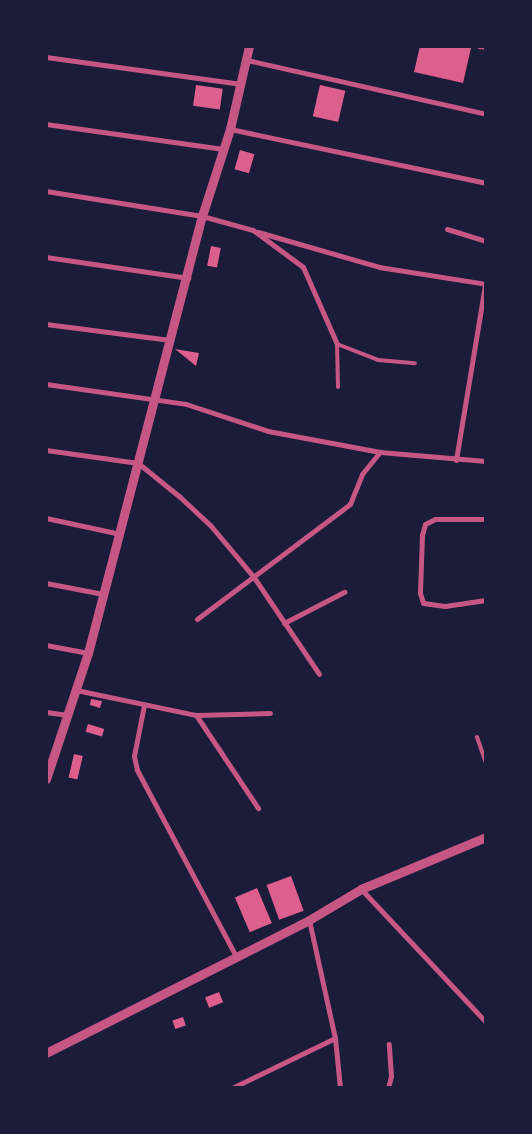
<!DOCTYPE html>
<html>
<head>
<meta charset="utf-8">
<style>
	body { margin:0 }
	#map { position:relative; width:532px; height:1134px; overflow:hidden; background:#1b1b3a; font-family:"Noto Sans",sans-serif }
	div>[style] { position:absolute }
	.building>* { inset:0; background:#dd5f8e; transform-origin:0 0 }
	.service>* { height:4px; margin:-2px; padding:0 2px; transform-origin:2px; border-radius:2px; background:#c65784 }
	.minor>* { height:5px; margin:-2.5px; padding:0 2.5px; transform-origin:2.5px; border-radius:2.5px; background:#c65784 }
	.tertiary>* { height:9px; margin:-4.5px; padding:0 4.5px; transform-origin:4.5px; border-radius:4.5px; background:#c65784 }
	span { translate:-50% -50%; white-space:nowrap; text-align:center; line-height:1.15; -webkit-text-stroke:4px #1b1b3a; paint-order:stroke }
	.frame { position:absolute; inset:0; border:48px solid #1b1b3a; pointer-events:none }
</style>
</head>
<body>
<div id="map">
	<div class="building">
		<div style="clip-path:polygon(420px 46px,471px 48px,463px 83px,414px 72px)"></div>
		<div style="left:196px;top:85px;width:27px;height:21px;rotate:8deg"></div>
		<div style="left:320px;top:85px;width:26px;height:32px;rotate:13deg"></div>
		<div style="left:240px;top:150px;width:15px;height:20px;rotate:16deg"></div>
		<div style="left:211px;top:246px;width:10px;height:20px;rotate:11deg"></div>
		<div style="clip-path:polygon(175px 349px,199px 353px,196px 366px)"></div>
		<div style="clip-path:polygon(91px 699px,102px 701px,100px 708px,90px 705px)"></div>
		<div style="left:88px;top:724px;width:17px;height:8px;rotate:17deg"></div>
		<div style="left:74px;top:754px;width:9px;height:24px;rotate:13deg"></div>
		<div style="left:291px;top:876px;width:37px;height:26px;rotate:70deg"></div>
		<div style="left:257px;top:888px;width:38px;height:24px;rotate:67deg"></div>
		<div style="left:219px;top:992px;width:11px;height:15px;rotate:68deg"></div>
		<div style="left:183px;top:1017px;width:9px;height:11px;rotate:72deg"></div>
	</div>
	<div class="service">
		<div style="left:338px;top:387px;width:43px;rotate:-91.3deg"></div>
		<div style="left:337px;top:344px;width:44px;rotate:21.3deg"></div>
		<div style="left:378px;top:360px;width:37px;rotate:5deg"></div>
		<div style="left:477px;top:737px;width:28px;rotate:71deg"></div>
	</div>
	<div class="minor">
		<div style="left:479px;top:46px;width:7px;rotate:8deg"></div>
		<div style="left:46px;top:57px;width:197px;rotate:7.9deg"></div>
		<div style="left:247px;top:60px;width:245px;rotate:12.7deg"></div>
		<div style="left:46px;top:124px;width:179px;rotate:8deg"></div>
		<div style="left:230px;top:129px;width:262px;rotate:11.9deg"></div>
		<div style="left:46px;top:191px;width:158px;rotate:9.1deg"></div>
		<div style="left:202px;top:216px;width:53px;rotate:15.4deg"></div>
		<div style="left:253px;top:230px;width:62px;rotate:36.5deg"></div>
		<div style="left:303px;top:267px;width:84px;rotate:66.2deg"></div>
		<div style="left:447px;top:229px;width:41px;rotate:17.1deg"></div>
		<div style="left:258px;top:232px;width:126px;rotate:16.1deg"></div>
		<div style="left:379px;top:267px;width:108px;rotate:9deg"></div>
		<div style="left:46px;top:257px;width:144px;rotate:8.4deg"></div>
		<div style="left:46px;top:324px;width:125px;rotate:7.4deg"></div>
		<div style="left:46px;top:384px;width:141px;rotate:8.1deg"></div>
		<div style="left:186px;top:404px;width:86px;rotate:18.2deg"></div>
		<div style="left:268px;top:431px;width:114px;rotate:10.6deg"></div>
		<div style="left:380px;top:452px;width:106px;rotate:4.9deg"></div>
		<div style="left:46px;top:450px;width:93px;rotate:8deg"></div>
		<div style="left:138px;top:463px;width:54px;rotate:39deg"></div>
		<div style="left:180px;top:497px;width:42px;rotate:43.1deg"></div>
		<div style="left:211px;top:526px;width:65px;rotate:50deg"></div>
		<div style="left:253px;top:576px;width:118px;rotate:56deg"></div>
		<div style="left:456px;top:460px;width:178px;rotate:-80.6deg"></div>
		<div style="left:46px;top:518px;width:76px;rotate:12.2deg"></div>
		<div style="left:486px;top:519px;width:51px;rotate:180deg"></div>
		<div style="left:435px;top:519px;width:11px;rotate:153deg"></div>
		<div style="left:425px;top:524px;width:11px;rotate:105deg"></div>
		<div style="left:422px;top:535px;width:58px;rotate:92deg"></div>
		<div style="left:420px;top:593px;width:10px;rotate:73deg"></div>
		<div style="left:423px;top:603px;width:22px;rotate:8deg"></div>
		<div style="left:445px;top:606px;width:41px;rotate:-8.3deg"></div>
		<div style="left:46px;top:583px;width:58px;rotate:10.9deg"></div>
		<div style="left:197px;top:619px;width:191px;rotate:-36.9deg"></div>
		<div style="left:350px;top:504px;width:32px;rotate:-68deg"></div>
		<div style="left:362px;top:474px;width:28px;rotate:-51deg"></div>
		<div style="left:284px;top:623px;width:68px;rotate:-27.3deg"></div>
		<div style="left:46px;top:645px;width:43px;rotate:10.8deg"></div>
		<div style="left:76px;top:690px;width:123px;rotate:11.8deg"></div>
		<div style="left:196px;top:715px;width:74px;rotate:-1.5deg"></div>
		<div style="left:144px;top:705px;width:52px;rotate:101.1deg"></div>
		<div style="left:134px;top:756px;width:14px;rotate:78deg"></div>
		<div style="left:137px;top:770px;width:211px;rotate:62deg"></div>
		<div style="left:46px;top:712px;width:22px;rotate:8deg"></div>
		<div style="left:196px;top:715px;width:112px;rotate:56.3deg"></div>
		<div style="left:361px;top:889px;width:183px;rotate:46.8deg"></div>
		<div style="left:309px;top:920px;width:121px;rotate:77.6deg"></div>
		<div style="left:335px;top:1038px;width:50px;rotate:84.3deg"></div>
		<div style="left:232px;top:1088px;width:114px;rotate:-25.9deg"></div>
		<div style="left:388px;top:1088px;width:12px;rotate:-76deg"></div>
		<div style="left:391px;top:1076px;width:32px;rotate:-94deg"></div>
	</div>
	<div class="tertiary">
		<div style="left:46px;top:779px;width:133px;rotate:-71.6deg"></div>
		<div style="left:88px;top:653px;width:452px;rotate:-75.4deg"></div>
		<div style="left:202px;top:216px;width:91px;rotate:-72.2deg"></div>
		<div style="left:230px;top:129px;width:85px;rotate:-77.1deg"></div>
		<div style="left:46px;top:1053px;width:295px;rotate:-26.8deg"></div>
		<div style="left:309px;top:920px;width:61px;rotate:-30.8deg"></div>
		<div style="left:361px;top:889px;width:135px;rotate:-22.6deg"></div>
	</div>
	<div class="frame"></div>
</div>
</body>
</html>
